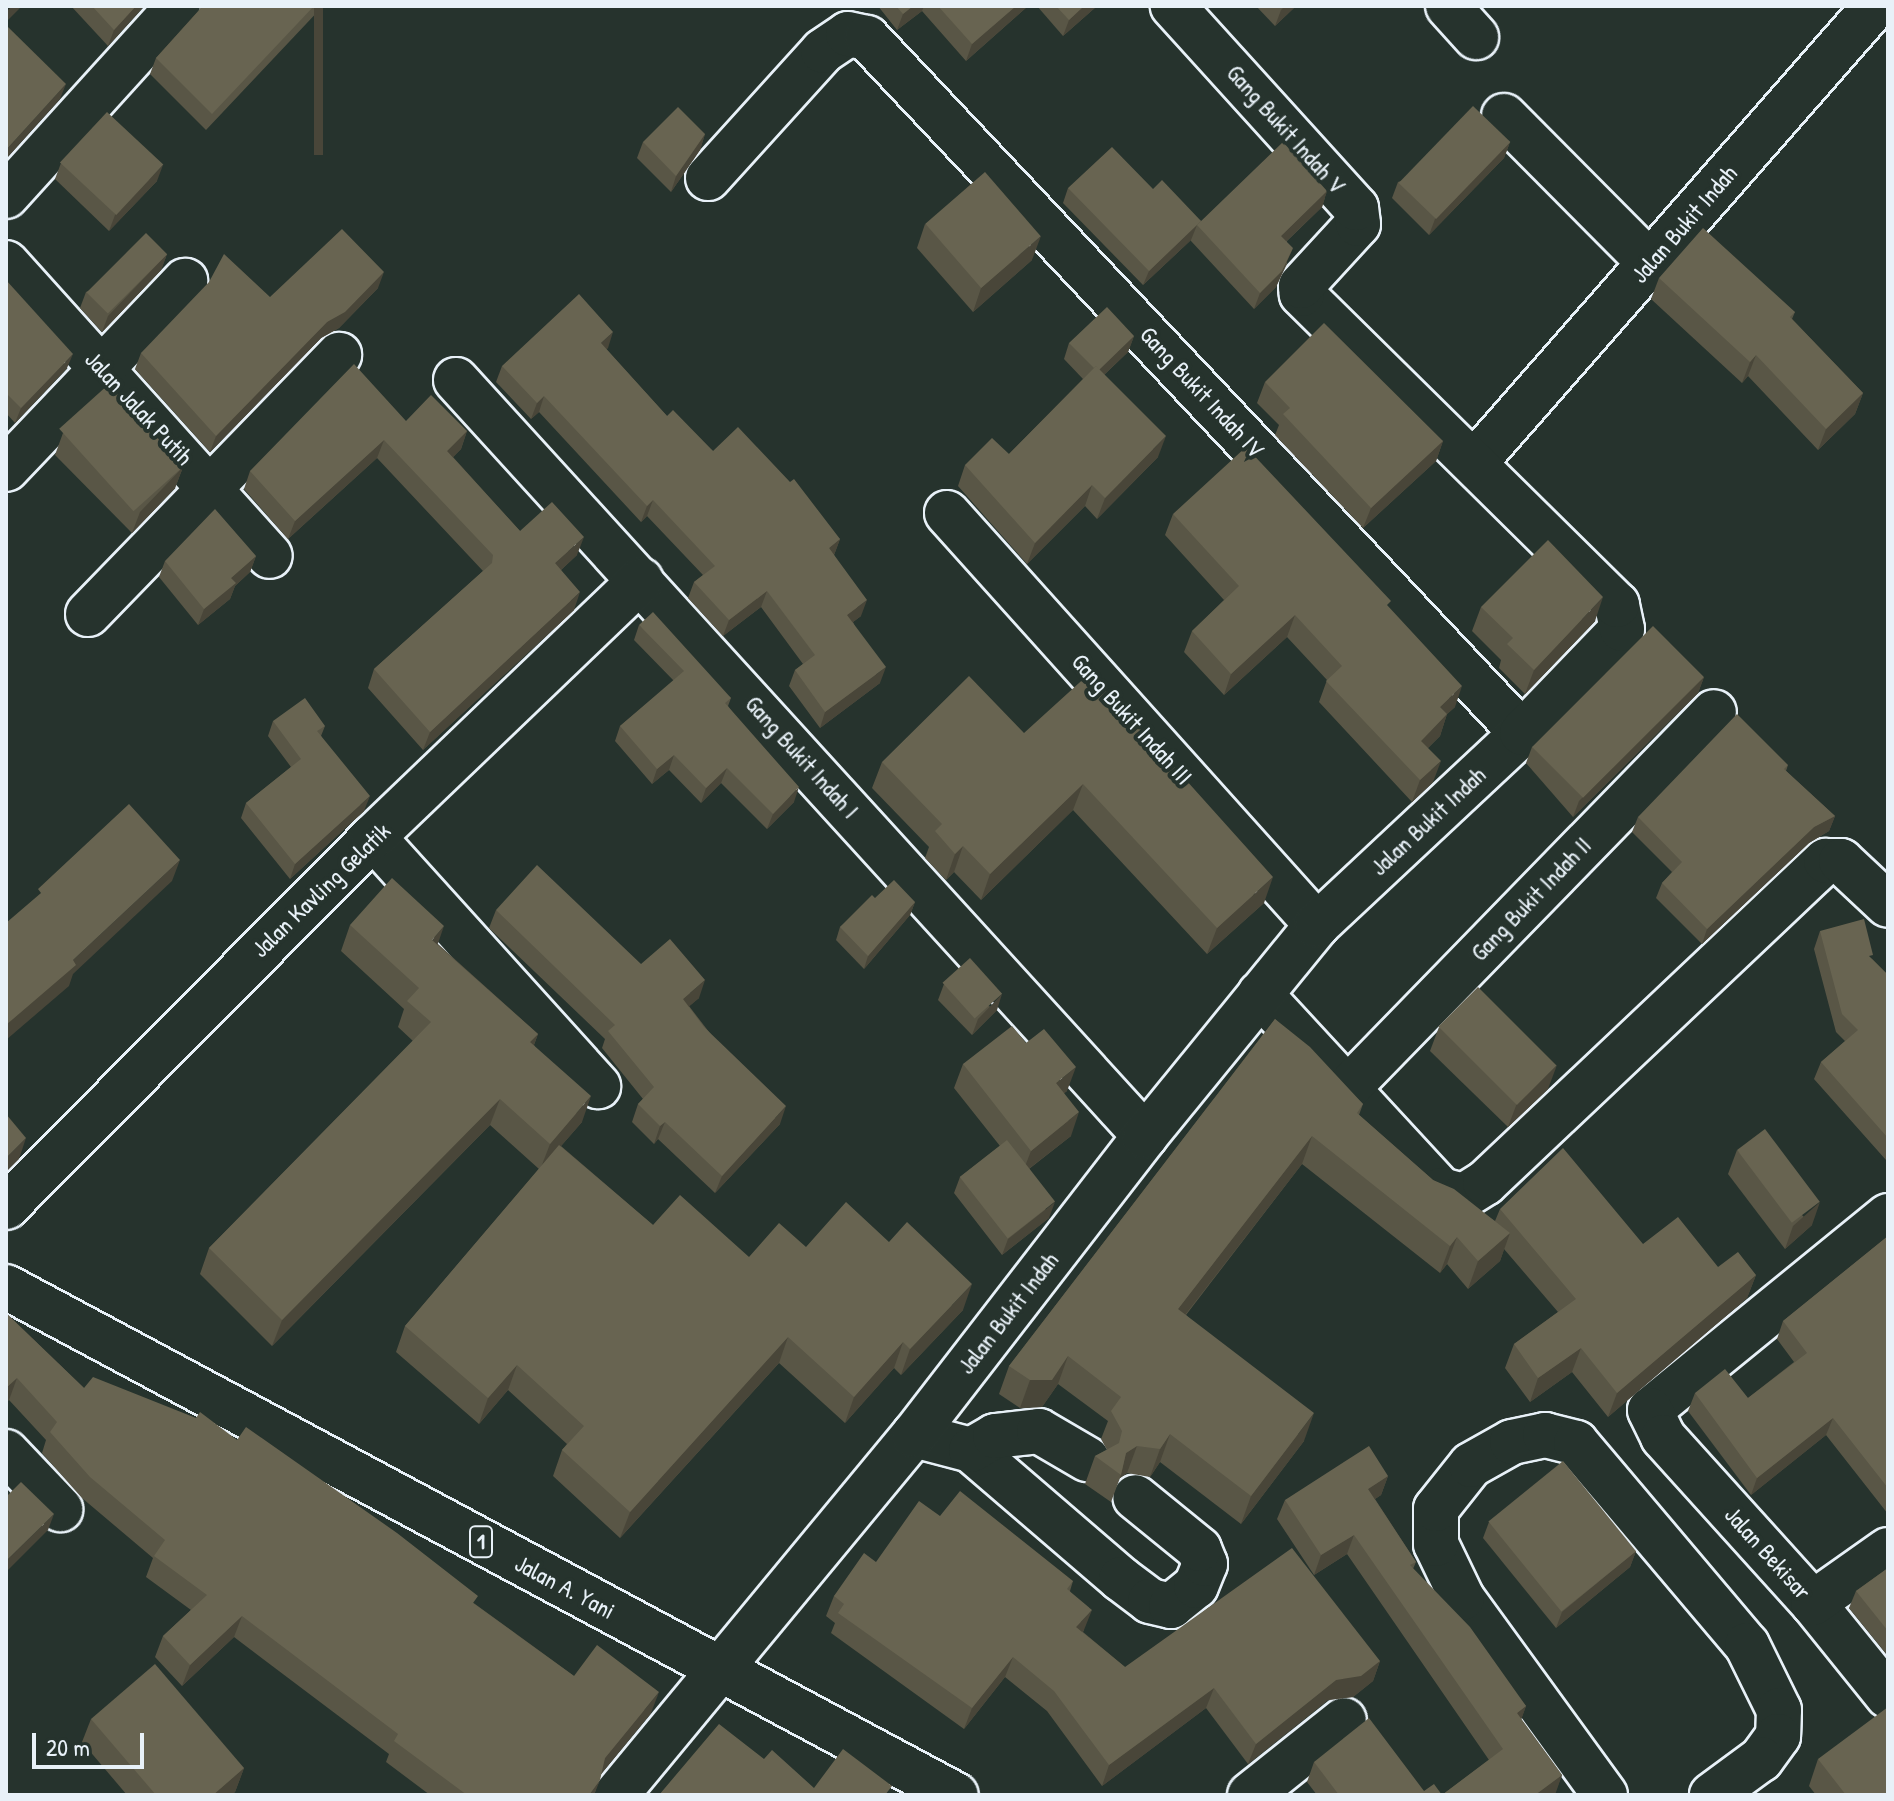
<!DOCTYPE html>
<html>
<head>
<meta charset="utf-8">
<style>
	body { margin:0 }
	#map { position:relative; width:1894px; height:1801px; overflow:hidden; background:#26332d; font-family:"Patrick Hand",sans-serif }
	div>[style] { position:absolute }
	.roads { filter:drop-shadow(2px 0 #e8f1f8) drop-shadow(-2px 0 #e8f1f8) drop-shadow(0 2px #e8f1f8) drop-shadow(0 -2px #e8f1f8) }
	.minor>* { height:44px; margin:-22px; padding:0 22px; transform-origin:22px; border-radius:22px; background:#26332d }
	.highway>* { height:44px; margin:-22px; padding:0 22px; transform-origin:22px; border-radius:22px; background:#26332d }
	.wall>* { inset:0; background:#595646 }
	.shaded-wall>* { inset:0; background:#494639; transform-origin:0 0 }
	.building>* { inset:0; background:#686451; transform-origin:0 0 }
	span { translate:-50% -50%; white-space:nowrap; text-align:center; line-height:1.15; -webkit-text-stroke:8px #26332d; paint-order:stroke }
	.shield-label span { padding:2px 6px; background:#26332d; border:2px solid; border-radius:6px; -webkit-text-stroke-width:0 }
	.shield-label { font-size:22px; color:#e8f1f8; font-weight:700 }
	.street-label { font-size:24px; color:#e8f1f8 }
	.frame { position:absolute; inset:0; border:8px solid #e8f1f8; pointer-events:none }
	.scale { position:absolute; left:32px; top:1733px; width:112px; height:36px; box-sizing:border-box; border:4px solid #e8f1f8; border-top:0; padding-left:10px; font-size:24px; line-height:28px; white-space:nowrap; color:#e8f1f8; -webkit-text-stroke:6px #26332d; paint-order:stroke }
</style>
</head>
<body>
<div id="map">
	<div class="roads">
		<div class="minor">
			<div style="left:1448px;top:6px;width:42px;rotate:47.9deg"></div>
			<div style="left:1504px;top:116px;width:207px;rotate:45.2deg"></div>
			<div style="left:708px;top:178px;width:171px;rotate:-47.8deg"></div>
			<div style="left:823px;top:51px;width:30px;rotate:-34deg"></div>
			<div style="left:848px;top:34px;width:19px;rotate:12deg"></div>
			<div style="left:867px;top:38px;width:955px;rotate:46.7deg"></div>
			<div style="left:6px;top:196px;width:256px;rotate:-47.8deg"></div>
			<div style="left:6px;top:263px;width:394px;rotate:48deg"></div>
			<div style="left:456px;top:380px;width:1023px;rotate:47.65deg"></div>
			<div style="left:1475px;top:462px;width:607px;rotate:-48.74deg"></div>
			<div style="left:6px;top:469px;width:260px;rotate:-46.4deg"></div>
			<div style="left:947px;top:513px;width:554px;rotate:48.07deg"></div>
			<div style="left:88px;top:614px;width:361px;rotate:-45.9deg"></div>
			<div style="left:373px;top:837px;width:336px;rotate:47.9deg"></div>
			<div style="left:1260px;top:994px;width:267px;rotate:47.3deg"></div>
			<div style="left:1441px;top:1190px;width:24px;rotate:15deg"></div>
			<div style="left:1464px;top:1196px;width:25px;rotate:-32deg"></div>
			<div style="left:1485px;top:1183px;width:469px;rotate:-43.4deg"></div>
			<div style="left:1826px;top:861px;width:15px"></div>
			<div style="left:1841px;top:861px;width:64px;rotate:43.1deg"></div>
			<div style="left:1349px;top:1087px;width:523px;rotate:-45.77deg"></div>
			<div style="left:6px;top:1207px;width:521px;rotate:-45.23deg"></div>
			<div style="left:373px;top:837px;width:371px;rotate:-43.8deg"></div>
			<div style="left:1888px;top:1216px;width:307px;rotate:140.8deg"></div>
			<div style="left:1650px;top:1410px;width:30px;rotate:64deg"></div>
			<div style="left:1663px;top:1437px;width:224px;rotate:47.9deg"></div>
			<div style="left:1813px;top:1603px;width:119px;rotate:51.1deg"></div>
			<div style="left:914px;top:1435px;width:59px;rotate:14.7deg"></div>
			<div style="left:971px;top:1450px;width:198px;rotate:40.7deg"></div>
			<div style="left:1121px;top:1579px;width:36px;rotate:37deg"></div>
			<div style="left:1150px;top:1601px;width:22px;rotate:13deg"></div>
			<div style="left:1171px;top:1606px;width:32px;rotate:-39deg"></div>
			<div style="left:1196px;top:1586px;width:24px;rotate:-68deg"></div>
			<div style="left:1205px;top:1564px;width:16px;rotate:-112deg"></div>
			<div style="left:1199px;top:1549px;width:82px;rotate:-140.9deg"></div>
			<div style="left:971px;top:1450px;width:28px;rotate:-30deg"></div>
			<div style="left:995px;top:1436px;width:44px;rotate:-6.5deg"></div>
			<div style="left:1039px;top:1431px;width:56px;rotate:30.3deg"></div>
			<div style="left:6px;top:1452px;width:79px;rotate:46.5deg"></div>
			<div style="left:1813px;top:1603px;width:92px;rotate:-35.2deg"></div>
			<div style="left:616px;top:1795px;width:467px;rotate:-50.4deg"></div>
			<div style="left:914px;top:1435px;width:378px;rotate:-52.3deg"></div>
			<div style="left:1145px;top:1136px;width:272px;rotate:-50.8deg"></div>
			<div style="left:1317px;top:925px;width:281px;rotate:-43.1deg"></div>
			<div style="left:1522px;top:733px;width:144px;rotate:-46.1deg"></div>
			<div style="left:1622px;top:629px;width:25px;rotate:-102deg"></div>
			<div style="left:1617px;top:605px;width:443px;rotate:-135.4deg"></div>
			<div style="left:1302px;top:294px;width:8px;rotate:-97deg"></div>
			<div style="left:1301px;top:286px;width:84px;rotate:-47.4deg"></div>
			<div style="left:1358px;top:224px;width:16px;rotate:-97deg"></div>
			<div style="left:1356px;top:208px;width:273px;rotate:-132.2deg"></div>
			<div style="left:1250px;top:1795px;width:120px;rotate:-38.6deg"></div>
			<div style="left:1605px;top:1795px;width:243px;rotate:-126deg"></div>
			<div style="left:1462px;top:1598px;width:60px;rotate:-115.7deg"></div>
			<div style="left:1436px;top:1544px;width:35px;rotate:-90deg"></div>
			<div style="left:1436px;top:1509px;width:56px;rotate:-51.5deg"></div>
			<div style="left:1471px;top:1465px;width:47px;rotate:-29.3deg"></div>
			<div style="left:1512px;top:1442px;width:34px;rotate:-12deg"></div>
			<div style="left:1545px;top:1435px;width:32px;rotate:14deg"></div>
			<div style="left:1576px;top:1443px;width:265px;rotate:49.8deg"></div>
			<div style="left:1747px;top:1645px;width:72px;rotate:63.8deg"></div>
			<div style="left:1779px;top:1710px;width:26px;rotate:92deg"></div>
			<div style="left:1778px;top:1736px;width:29px;rotate:126deg"></div>
			<div style="left:1761px;top:1759px;width:61px;rotate:143.7deg"></div>
		</div>
		<div class="highway">
			<div style="left:6px;top:1287px;width:1077px;rotate:28.14deg"></div>
		</div>
	</div>
	<div class="wall">
		<div style="clip-path:polygon(71px 6px,144px 6px,108px 46px)"></div>
		<div style="clip-path:polygon(201px 6px,323px 6px,206px 130px,150px 74px,156px 58px,200px 9px)"></div>
		<div style="clip-path:polygon(878px 6px,1028px 6px,966px 61px,922px 11px,897px 30px)"></div>
		<div style="clip-path:polygon(1037px 6px,1097px 6px,1063px 36px)"></div>
		<div style="clip-path:polygon(1256px 6px,1296px 6px,1275px 26px)"></div>
		<div style="clip-path:polygon(705px 134px,700px 150px,671px 192px,637px 158px,643px 142px)"></div>
		<div style="clip-path:polygon(1510px 142px,1504px 158px,1429px 235px,1392px 198px,1398px 182px)"></div>
		<div style="clip-path:polygon(61px 163px,157px 181px,109px 231px,55px 179px)"></div>
		<div style="clip-path:polygon(1068px 188px,1153px 189px,1201px 221px,1327px 191px,1322px 207px,1287px 241px,1287px 264px,1276px 287px,1254px 309px,1191px 241px,1191px 240px,1143px 285px,1063px 203px)"></div>
		<div style="clip-path:polygon(925px 224px,1032px 260px,973px 312px,917px 248px)"></div>
		<div style="clip-path:polygon(167px 254px,161px 270px,102px 332px,80px 308px,86px 292px)"></div>
		<div style="clip-path:polygon(1659px 278px,1795px 312px,1792px 319px,1863px 393px,1855px 414px,1818px 450px,1748px 376px,1742px 383px,1651px 299px)"></div>
		<div style="clip-path:polygon(6px 280px,67px 368px,15px 423px,6px 413px)"></div>
		<div style="clip-path:polygon(378px 288px,339px 328px,321px 338px,210px 452px,135px 369px,141px 353px,270px 297px)"></div>
		<div style="clip-path:polygon(1134px 336px,1128px 352px,1104px 375px,1158px 457px,1097px 519px,1085px 506px,1027px 564px,958px 486px,965px 465px,1009px 454px,1083px 379px,1064px 359px,1069px 343px)"></div>
		<div style="clip-path:polygon(608px 348px,606px 349px,667px 416px,713px 451px,840px 539px,834px 555px,861px 616px,853px 622px,880px 683px,820px 728px,789px 686px,795px 670px,803px 664px,761px 607px,723px 636px,688px 598px,694px 582px,703px 575px,647px 516px,641px 522px,539px 412px,531px 419px,496px 382px,502px 366px)"></div>
		<div style="clip-path:polygon(1265px 382px,1443px 441px,1436px 461px,1363px 528px,1275px 435px,1279px 425px,1257px 403px)"></div>
		<div style="clip-path:polygon(406px 421px,467px 431px,461px 449px,453px 457px,520px 531px,577px 555px,561px 570px,574px 610px,423px 750px,368px 688px,374px 669px,483px 571px,377px 458px,288px 539px,244px 489px,250px 471px)"></div>
		<div style="clip-path:polygon(63px 433px,183px 467px,175px 488px,132px 533px,55px 455px)"></div>
		<div style="clip-path:polygon(1173px 514px,1389px 608px,1455px 707px,1447px 714px,1440px 736px,1428px 748px,1433px 782px,1412px 802px,1319px 702px,1327px 680px,1287px 637px,1224px 695px,1184px 652px,1192px 631px,1224px 600px,1165px 535px)"></div>
		<div style="clip-path:polygon(256px 556px,250px 572px,235px 586px,230px 599px,198px 625px,159px 577px,165px 561px)"></div>
		<div style="clip-path:polygon(1481px 607px,1595px 621px,1525px 694px,1499px 668px,1501px 660px,1472px 631px)"></div>
		<div style="clip-path:polygon(639px 625px,731px 698px,728px 706px,794px 802px,767px 829px,721px 783px,701px 803px,669px 770px,652px 784px,615px 741px,620px 726px,674px 681px,634px 640px)"></div>
		<div style="clip-path:polygon(1704px 677px,1698px 693px,1573px 817px,1526px 763px,1532px 747px)"></div>
		<div style="clip-path:polygon(273px 721px,325px 726px,321px 736px,364px 811px,290px 879px,241px 818px,246px 803px,291px 767px,268px 736px)"></div>
		<div style="clip-path:polygon(1024px 733px,1264px 903px,1207px 954px,1073px 810px,981px 900px,954px 872px,946px 880px,925px 858px,929px 847px,872px 788px,882px 762px)"></div>
		<div style="clip-path:polygon(1788px 765px,1786px 771px,1835px 816px,1829px 831px,1809px 843px,1702px 944px,1656px 898px,1662px 883px,1672px 872px,1632px 832px,1638px 817px)"></div>
		<div style="clip-path:polygon(875px 898px,915px 902px,910px 915px,864px 969px,836px 940px,840px 927px)"></div>
		<div style="clip-path:polygon(496px 910px,641px 964px,699px 998px,689px 1006px,780px 1124px,715px 1193px,658px 1139px,654px 1144px,632px 1122px,638px 1104px,643px 1099px,602px 1048px,605px 1039px,489px 928px)"></div>
		<div style="clip-path:polygon(350px 925px,438px 944px,538px 1034px,534px 1045px,582px 1122px,561px 1146px,653px 1225px,749px 1257px,806px 1247px,963px 1310px,901px 1375px,894px 1368px,845px 1423px,779px 1363px,620px 1538px,553px 1476px,562px 1450px,567px 1444px,508px 1390px,479px 1424px,396px 1352px,405px 1326px,539px 1169px,490px 1125px,272px 1346px,200px 1274px,209px 1248px,413px 1041px,398px 1027px,404px 1009px,341px 951px)"></div>
		<div style="clip-path:polygon(1820px 931px,1872px 959px,1888px 975px,1888px 1158px,1886px 1160px,1814px 1079px,1821px 1062px,1845px 1041px,1836px 1032px,1814px 949px)"></div>
		<div style="clip-path:polygon(944px 984px,997px 1010px,972px 1035px,938px 1000px)"></div>
		<div style="clip-path:polygon(1275px 1019px,1363px 1104px,1359px 1115px,1433px 1180px,1495px 1221px,1500px 1209px,1643px 1244px,1718px 1267px,1756px 1275px,1747px 1298px,1608px 1417px,1572px 1372px,1530px 1402px,1505px 1368px,1514px 1344px,1558px 1312px,1504px 1249px,1500px 1261px,1468px 1289px,1447px 1264px,1440px 1273px,1302px 1164px,1186px 1315px,1304px 1441px,1241px 1524px,1160px 1462px,1150px 1477px,1127px 1473px,1120px 1478px,1111px 1502px,1085px 1484px,1095px 1456px,1107px 1450px,1101px 1439px,1108px 1421px,1058px 1384px,1042px 1407px,1020px 1408px,999px 1394px,1009px 1366px)"></div>
		<div style="clip-path:polygon(1439px 1027px,1548px 1089px,1508px 1127px,1430px 1051px)"></div>
		<div style="clip-path:polygon(1026px 1043px,1067px 1091px,1064px 1093px,1071px 1136px,1029px 1169px,1049px 1218px,1002px 1255px,954px 1193px,960px 1177px,1000px 1146px,954px 1088px,963px 1064px)"></div>
		<div style="clip-path:polygon(1737px 1150px,1812px 1225px,1785px 1249px,1728px 1174px)"></div>
		<div style="clip-path:polygon(1888px 1236px,1888px 1514px,1826px 1435px,1751px 1495px,1688px 1411px,1695px 1393px,1748px 1398px,1794px 1362px,1777px 1339px,1783px 1321px)"></div>
		<div style="clip-path:polygon(6px 1313px,84px 1388px,237px 1440px,475px 1604px,574px 1676px,651px 1713px,601px 1774px,594px 1795px,430px 1795px,386px 1762px,389px 1754px,234px 1637px,182px 1686px,155px 1657px,163px 1636px,191px 1610px,146px 1577px,153px 1558px,82px 1498px,42px 1453px,46px 1440px,9px 1400px,6px 1402px)"></div>
		<div style="clip-path:polygon(1388px 1476px,1381px 1495px,1375px 1499px,1416px 1562px,1413px 1569px,1526px 1706px,1521px 1719px,1562px 1775px,1554px 1795px,1317px 1795px,1307px 1782px,1314px 1762px,1424px 1791px,1442px 1795px,1489px 1760px,1347px 1554px,1314px 1575px,1277px 1519px,1285px 1500px)"></div>
		<div style="clip-path:polygon(1489px 1522px,1636px 1551px,1630px 1567px,1556px 1628px,1483px 1538px)"></div>
		<div style="clip-path:polygon(876px 1562px,1073px 1581px,1070px 1591px,1084px 1630px,1083px 1632px,1125px 1667px,1380px 1661px,1373px 1681px,1353px 1697px,1328px 1700px,1248px 1764px,1206px 1708px,1102px 1786px,1047px 1711px,1005px 1677px,964px 1729px,831px 1633px,835px 1623px,826px 1616px,834px 1596px)"></div>
		<div style="clip-path:polygon(1888px 1568px,1888px 1656px,1849px 1608px,1856px 1591px)"></div>
		<div style="clip-path:polygon(91px 1719px,244px 1768px,235px 1792px,231px 1795px,127px 1795px,82px 1742px)"></div>
		<div style="clip-path:polygon(1818px 1759px,1888px 1795px,1816px 1795px,1809px 1786px)"></div>
	</div>
	<div class="shaded-wall">
		<div style="clip-path:polygon(12px 6px,22px 6px,6px 22px,6px 12px)"></div>
		<div style="clip-path:polygon(136px 6px,144px 6px,108px 46px,114px 30px)"></div>
		<div style="left:314px;top:6px;width:9px;height:149px"></div>
		<div style="clip-path:polygon(913px 6px,924px 6px,922px 11px,897px 30px,903px 14px)"></div>
		<div style="clip-path:polygon(1016px 6px,1028px 6px,966px 61px,972px 44px)"></div>
		<div style="clip-path:polygon(1084px 6px,1097px 6px,1063px 36px,1069px 20px)"></div>
		<div style="clip-path:polygon(1285px 6px,1296px 6px,1275px 26px,1281px 10px)"></div>
		<div style="clip-path:polygon(66px 84px,60px 99px,6px 159px,6px 150px)"></div>
		<div style="clip-path:polygon(705px 134px,700px 150px,671px 192px,676px 176px)"></div>
		<div style="clip-path:polygon(1510px 142px,1504px 158px,1429px 235px,1435px 219px)"></div>
		<div style="clip-path:polygon(163px 165px,157px 181px,109px 231px,115px 215px)"></div>
		<div style="clip-path:polygon(1327px 191px,1322px 207px,1275px 252px,1281px 236px)"></div>
		<div style="clip-path:polygon(1197px 225px,1191px 240px,1143px 285px,1149px 271px)"></div>
		<div style="clip-path:polygon(1041px 236px,1032px 260px,973px 312px,981px 288px)"></div>
		<div style="clip-path:polygon(1293px 248px,1276px 287px,1254px 309px,1260px 293px)"></div>
		<div style="clip-path:polygon(167px 254px,161px 270px,102px 332px,108px 316px)"></div>
		<div style="clip-path:polygon(384px 272px,378px 288px,339px 328px,321px 338px,210px 452px,216px 436px,327px 322px)"></div>
		<div style="clip-path:polygon(613px 332px,608px 348px,595px 359px,601px 343px)"></div>
		<div style="clip-path:polygon(1134px 336px,1128px 352px,1091px 387px,1097px 371px)"></div>
		<div style="clip-path:polygon(73px 354px,67px 368px,15px 423px,21px 408px)"></div>
		<div style="clip-path:polygon(1756px 355px,1748px 376px,1742px 383px,1750px 362px)"></div>
		<div style="clip-path:polygon(1863px 393px,1855px 414px,1818px 450px,1826px 429px)"></div>
		<div style="clip-path:polygon(544px 396px,539px 412px,531px 419px,537px 403px)"></div>
		<div style="clip-path:polygon(467px 431px,461px 449px,441px 470px,447px 451px)"></div>
		<div style="clip-path:polygon(1166px 436px,1158px 457px,1097px 519px,1105px 498px)"></div>
		<div style="clip-path:polygon(384px 440px,377px 458px,288px 539px,295px 521px)"></div>
		<div style="clip-path:polygon(1443px 441px,1436px 461px,1363px 528px,1371px 508px)"></div>
		<div style="clip-path:polygon(183px 467px,175px 488px,132px 533px,140px 512px)"></div>
		<div style="clip-path:polygon(1092px 485px,1085px 506px,1027px 564px,1035px 543px)"></div>
		<div style="clip-path:polygon(653px 500px,647px 516px,641px 522px,647px 506px)"></div>
		<div style="clip-path:polygon(584px 537px,577px 555px,548px 582px,555px 563px)"></div>
		<div style="clip-path:polygon(840px 539px,834px 555px,829px 548px)"></div>
		<div style="clip-path:polygon(256px 556px,250px 572px,235px 586px,230px 599px,198px 625px,204px 609px,231px 578px)"></div>
		<div style="clip-path:polygon(767px 591px,761px 607px,723px 636px,729px 620px)"></div>
		<div style="clip-path:polygon(580px 592px,574px 610px,423px 750px,430px 732px)"></div>
		<div style="clip-path:polygon(1603px 597px,1595px 621px,1525px 694px,1534px 670px)"></div>
		<div style="clip-path:polygon(867px 600px,861px 616px,841px 631px,847px 615px)"></div>
		<div style="clip-path:polygon(1295px 615px,1287px 637px,1224px 695px,1231px 674px)"></div>
		<div style="clip-path:polygon(886px 667px,880px 683px,820px 728px,825px 712px)"></div>
		<div style="clip-path:polygon(1704px 677px,1698px 693px,1573px 817px,1579px 801px)"></div>
		<div style="clip-path:polygon(1462px 686px,1455px 707px,1432px 728px,1440px 707px)"></div>
		<div style="clip-path:polygon(1447px 714px,1440px 736px,1413px 762px,1421px 741px)"></div>
		<div style="clip-path:polygon(674px 755px,669px 770px,652px 784px,657px 769px)"></div>
		<div style="clip-path:polygon(1441px 761px,1433px 782px,1412px 802px,1420px 780px)"></div>
		<div style="clip-path:polygon(727px 768px,721px 783px,701px 803px,706px 788px)"></div>
		<div style="clip-path:polygon(1083px 784px,1073px 810px,981px 900px,990px 874px)"></div>
		<div style="clip-path:polygon(799px 787px,794px 802px,767px 829px,773px 814px)"></div>
		<div style="clip-path:polygon(370px 796px,364px 811px,290px 879px,295px 864px)"></div>
		<div style="clip-path:polygon(1835px 816px,1829px 831px,1809px 843px,1702px 944px,1707px 929px,1814px 827px)"></div>
		<div style="clip-path:polygon(963px 846px,954px 872px,946px 880px,955px 854px)"></div>
		<div style="clip-path:polygon(180px 860px,172px 881px,73px 974px,69px 986px,6px 1040px,6px 1025px,73px 960px)"></div>
		<div style="clip-path:polygon(1273px 877px,1264px 903px,1207px 954px,1217px 928px)"></div>
		<div style="clip-path:polygon(915px 902px,910px 915px,864px 969px,868px 956px)"></div>
		<div style="clip-path:polygon(444px 926px,435px 952px,432px 940px)"></div>
		<div style="clip-path:polygon(705px 980px,699px 998px,677px 1017px,683px 999px)"></div>
		<div style="clip-path:polygon(1002px 994px,997px 1010px,972px 1035px,978px 1019px)"></div>
		<div style="clip-path:polygon(538px 1034px,528px 1060px,530px 1042px)"></div>
		<div style="clip-path:polygon(1557px 1065px,1548px 1089px,1508px 1127px,1517px 1103px)"></div>
		<div style="clip-path:polygon(1076px 1067px,1067px 1091px,1048px 1107px,1056px 1083px)"></div>
		<div style="clip-path:polygon(591px 1096px,582px 1122px,540px 1170px,550px 1144px)"></div>
		<div style="clip-path:polygon(500px 1099px,490px 1125px,272px 1346px,282px 1320px)"></div>
		<div style="clip-path:polygon(786px 1106px,780px 1124px,715px 1193px,722px 1176px)"></div>
		<div style="clip-path:polygon(1079px 1112px,1071px 1136px,1022px 1174px,1031px 1151px)"></div>
		<div style="clip-path:polygon(665px 1122px,658px 1139px,654px 1144px,660px 1126px)"></div>
		<div style="clip-path:polygon(1312px 1136px,1302px 1164px,1168px 1337px,1178px 1309px)"></div>
		<div style="clip-path:polygon(26px 1138px,19px 1159px,6px 1172px,6px 1158px)"></div>
		<div style="clip-path:polygon(1055px 1202px,1049px 1218px,1002px 1255px,1008px 1239px)"></div>
		<div style="clip-path:polygon(1820px 1202px,1812px 1225px,1785px 1249px,1793px 1226px)"></div>
		<div style="clip-path:polygon(1510px 1233px,1500px 1261px,1468px 1289px,1478px 1261px)"></div>
		<div style="clip-path:polygon(1457px 1237px,1447px 1264px,1440px 1273px,1450px 1246px)"></div>
		<div style="clip-path:polygon(1756px 1275px,1747px 1298px,1608px 1417px,1617px 1393px)"></div>
		<div style="clip-path:polygon(972px 1284px,963px 1310px,901px 1375px,910px 1349px)"></div>
		<div style="clip-path:polygon(788px 1337px,779px 1363px,620px 1538px,630px 1512px)"></div>
		<div style="clip-path:polygon(903px 1342px,894px 1368px,845px 1423px,854px 1397px)"></div>
		<div style="clip-path:polygon(1581px 1348px,1572px 1372px,1530px 1402px,1538px 1378px)"></div>
		<div style="clip-path:polygon(1068px 1356px,1058px 1384px,1042px 1407px,1020px 1408px,1030px 1380px)"></div>
		<div style="clip-path:polygon(517px 1365px,508px 1390px,479px 1424px,488px 1398px)"></div>
		<div style="clip-path:polygon(17px 1378px,9px 1400px,6px 1402px,6px 1388px)"></div>
		<div style="clip-path:polygon(1314px 1413px,1304px 1441px,1241px 1524px,1251px 1496px)"></div>
		<div style="clip-path:polygon(1833px 1418px,1826px 1435px,1751px 1495px,1757px 1478px)"></div>
		<div style="clip-path:polygon(1170px 1434px,1160px 1462px,1150px 1477px,1160px 1449px)"></div>
		<div style="clip-path:polygon(1137px 1446px,1127px 1473px,1120px 1478px,1126px 1453px)"></div>
		<div style="clip-path:polygon(1388px 1476px,1381px 1495px,1361px 1508px,1368px 1489px)"></div>
		<div style="clip-path:polygon(54px 1514px,48px 1530px,6px 1572px,6px 1561px)"></div>
		<div style="clip-path:polygon(1354px 1535px,1347px 1554px,1314px 1575px,1321px 1555px)"></div>
		<div style="clip-path:polygon(1636px 1551px,1630px 1567px,1556px 1628px,1562px 1612px)"></div>
		<div style="clip-path:polygon(1092px 1610px,1084px 1630px,1069px 1648px,1076px 1627px)"></div>
		<div style="clip-path:polygon(242px 1616px,234px 1637px,182px 1686px,190px 1665px)"></div>
		<div style="clip-path:polygon(1013px 1657px,1005px 1677px,964px 1729px,972px 1708px)"></div>
		<div style="clip-path:polygon(1380px 1661px,1373px 1681px,1353px 1697px,1328px 1700px,1248px 1764px,1256px 1744px,1336px 1680px)"></div>
		<div style="clip-path:polygon(1214px 1688px,1206px 1708px,1102px 1786px,1109px 1765px)"></div>
		<div style="clip-path:polygon(659px 1692px,651px 1713px,597px 1779px,605px 1758px)"></div>
		<div style="clip-path:polygon(1526px 1706px,1519px 1726px,1517px 1713px)"></div>
		<div style="clip-path:polygon(244px 1768px,235px 1792px,231px 1795px,213px 1795px)"></div>
		<div style="clip-path:polygon(1562px 1775px,1555px 1795px,1535px 1795px)"></div>
		<div style="clip-path:polygon(600px 1780px,594px 1795px,589px 1795px)"></div>
	</div>
	<div class="building">
		<div style="clip-path:polygon(92px 6px,136px 6px,114px 30px)"></div>
		<div style="clip-path:polygon(203px 6px,314px 6px,212px 114px,156px 58px)"></div>
		<div style="clip-path:polygon(896px 6px,913px 6px,903px 14px)"></div>
		<div style="clip-path:polygon(938px 6px,1016px 6px,972px 44px)"></div>
		<div style="clip-path:polygon(1056px 6px,1084px 6px,1069px 20px)"></div>
		<div style="clip-path:polygon(7px 26px,66px 84px,6px 150px,6px 27px)"></div>
		<div style="left:1473px;top:106px;width:52px;height:107px;rotate:44deg"></div>
		<div style="clip-path:polygon(678px 107px,705px 134px,676px 176px,643px 142px)"></div>
		<div style="left:107px;top:112px;width:77px;height:69px;rotate:43deg"></div>
		<div style="clip-path:polygon(1283px 142px,1327px 191px,1281px 236px,1293px 248px,1282px 271px,1260px 293px,1197px 225px)"></div>
		<div style="clip-path:polygon(1112px 147px,1153px 189px,1162px 180px,1201px 221px,1149px 271px,1068px 188px)"></div>
		<div style="left:985px;top:172px;width:85px;height:79px;rotate:49deg"></div>
		<div style="clip-path:polygon(1703px 228px,1795px 312px,1790px 317px,1863px 393px,1826px 429px,1756px 355px,1750px 362px,1659px 278px)"></div>
		<div style="clip-path:polygon(342px 229px,384px 272px,345px 312px,327px 322px,216px 436px,141px 353px,209px 282px,224px 254px,270px 297px)"></div>
		<div style="left:146px;top:233px;width:30px;height:84px;rotate:45deg"></div>
		<div style="clip-path:polygon(6px 280px,73px 354px,21px 408px,6px 393px)"></div>
		<div style="clip-path:polygon(579px 294px,613px 332px,601px 343px,667px 416px,673px 410px,713px 451px,738px 427px,790px 482px,794px 479px,840px 539px,829px 548px,867px 600px,847px 615px,886px 667px,825px 712px,795px 670px,815px 655px,767px 591px,729px 620px,694px 582px,715px 566px,653px 500px,647px 506px,544px 396px,537px 403px,502px 366px)"></div>
		<div style="clip-path:polygon(1107px 307px,1134px 336px,1099px 370px,1096px 366px,1094px 368px,1069px 343px)"></div>
		<div style="clip-path:polygon(1324px 323px,1443px 441px,1371px 508px,1283px 414px,1290px 408px,1265px 382px)"></div>
		<div style="clip-path:polygon(354px 364px,406px 421px,431px 395px,467px 431px,447px 451px,520px 531px,552px 502px,584px 537px,555px 563px,580px 592px,430px 732px,374px 669px,492px 563px,493px 555px,384px 440px,295px 521px,250px 471px)"></div>
		<div style="clip-path:polygon(1096px 366px,1166px 436px,1105px 498px,1092px 485px,1035px 543px,965px 465px,992px 438px,1009px 454px)"></div>
		<div style="left:109px;top:384px;width:111px;height:67px;rotate:48deg"></div>
		<div style="clip-path:polygon(1246px 447px,1391px 601px,1387px 605px,1462px 686px,1440px 707px,1447px 714px,1421px 741px,1441px 761px,1420px 780px,1326px 681px,1342px 666px,1295px 615px,1231px 674px,1192px 631px,1239px 586px,1173px 514px)"></div>
		<div style="clip-path:polygon(215px 509px,256px 556px,231px 578px,236px 583px,204px 609px,165px 561px)"></div>
		<div style="clip-path:polygon(1548px 540px,1603px 597px,1534px 670px,1507px 644px,1513px 638px,1481px 607px)"></div>
		<div style="clip-path:polygon(653px 612px,731px 698px,725px 703px,799px 787px,773px 814px,727px 768px,706px 788px,674px 755px,657px 769px,620px 726px,684px 671px,639px 625px)"></div>
		<div style="left:1653px;top:626px;width:72px;height:171px;rotate:45deg"></div>
		<div style="clip-path:polygon(1090px 673px,1273px 877px,1217px 928px,1083px 784px,990px 874px,963px 846px,955px 854px,935px 831px,942px 824px,882px 762px,969px 676px,1024px 733px)"></div>
		<div style="clip-path:polygon(305px 698px,325px 726px,317px 731px,370px 796px,295px 864px,246px 803px,301px 759px,273px 721px)"></div>
		<div style="clip-path:polygon(1737px 714px,1788px 765px,1784px 769px,1835px 816px,1814px 827px,1707px 929px,1662px 883px,1682px 862px,1638px 817px)"></div>
		<div style="clip-path:polygon(129px 804px,180px 860px,73px 960px,76px 965px,6px 1025px,6px 923px,41px 893px,38px 889px)"></div>
		<div style="clip-path:polygon(537px 865px,641px 964px,670px 939px,705px 980px,683px 999px,704px 1027px,786px 1106px,722px 1176px,665px 1122px,660px 1126px,638px 1104px,654px 1087px,608px 1031px,615px 1025px,496px 910px)"></div>
		<div style="clip-path:polygon(392px 878px,444px 926px,432px 940px,538px 1034px,530px 1042px,591px 1096px,550px 1144px,500px 1099px,282px 1320px,209px 1248px,431px 1022px,407px 1001px,419px 988px,350px 925px)"></div>
		<div style="clip-path:polygon(894px 880px,915px 902px,868px 956px,840px 927px,872px 895px,875px 898px)"></div>
		<div style="clip-path:polygon(1864px 919px,1873px 955px,1869px 956px,1888px 975px,1888px 1138px,1821px 1062px,1858px 1030px,1842px 1014px,1820px 931px)"></div>
		<div style="left:970px;top:958px;width:48px;height:37px;rotate:48deg"></div>
		<div style="left:1478px;top:987px;width:111px;height:56px;rotate:45deg"></div>
		<div style="clip-path:polygon(1275px 1019px,1310px 1047px,1363px 1104px,1357px 1113px,1433px 1180px,1454px 1189px,1510px 1233px,1478px 1261px,1457px 1237px,1450px 1246px,1312px 1136px,1178px 1309px,1314px 1413px,1251px 1496px,1170px 1434px,1160px 1449px,1137px 1446px,1126px 1453px,1121px 1475px,1095px 1456px,1119px 1443px,1122px 1431px,1111px 1411px,1121px 1397px,1068px 1356px,1052px 1380px,1030px 1380px,1009px 1366px)"></div>
		<div style="clip-path:polygon(1012px 1026px,1026px 1043px,1044px 1029px,1076px 1067px,1056px 1083px,1079px 1112px,1031px 1151px,963px 1064px)"></div>
		<div style="clip-path:polygon(6px 1114px,26px 1138px,6px 1158px)"></div>
		<div style="left:1765px;top:1129px;width:91px;height:35px;rotate:53deg"></div>
		<div style="left:1007px;top:1140px;width:78px;height:60px;rotate:52deg"></div>
		<div style="clip-path:polygon(559px 1145px,653px 1225px,680px 1195px,749px 1257px,779px 1223px,806px 1247px,846px 1202px,889px 1242px,907px 1222px,972px 1284px,910px 1349px,903px 1342px,854px 1397px,788px 1337px,630px 1512px,562px 1450px,584px 1426px,517px 1365px,488px 1398px,405px 1326px)"></div>
		<div style="clip-path:polygon(1563px 1148px,1643px 1244px,1678px 1217px,1718px 1267px,1738px 1252px,1756px 1275px,1617px 1393px,1581px 1348px,1538px 1378px,1514px 1344px,1576px 1299px,1500px 1209px)"></div>
		<div style="clip-path:polygon(1888px 1236px,1888px 1488px,1833px 1418px,1757px 1478px,1695px 1393px,1725px 1369px,1748px 1398px,1807px 1353px,1783px 1321px)"></div>
		<div style="clip-path:polygon(6px 1313px,84px 1388px,93px 1377px,196px 1418px,200px 1412px,237px 1440px,246px 1427px,397px 1533px,478px 1596px,473px 1603px,574px 1676px,597px 1645px,659px 1692px,605px 1758px,600px 1780px,589px 1795px,467px 1795px,394px 1741px,398px 1734px,242px 1616px,190px 1665px,163px 1636px,207px 1595px,154px 1556px,165px 1540px,90px 1477px,50px 1432px,57px 1422px,17px 1378px,6px 1388px)"></div>
		<div style="clip-path:polygon(1369px 1446px,1388px 1476px,1368px 1489px,1416px 1562px,1410px 1565px,1470px 1627px,1526px 1706px,1517px 1713px,1562px 1775px,1535px 1795px,1339px 1795px,1314px 1762px,1369px 1718px,1424px 1791px,1434px 1784px,1442px 1795px,1503px 1749px,1354px 1535px,1321px 1555px,1285px 1500px)"></div>
		<div style="left:1563px;top:1461px;width:116px;height:96px;rotate:51deg"></div>
		<div style="clip-path:polygon(21px 1482px,54px 1514px,6px 1561px,6px 1497px)"></div>
		<div style="clip-path:polygon(960px 1491px,1073px 1581px,1067px 1589px,1092px 1610px,1076px 1627px,1125px 1667px,1292px 1548px,1380px 1661px,1361px 1676px,1336px 1680px,1256px 1744px,1214px 1688px,1109px 1765px,1054px 1691px,1013px 1657px,972px 1708px,838px 1613px,844px 1604px,834px 1596px,864px 1553px,876px 1562px,919px 1501px,940px 1516px)"></div>
		<div style="clip-path:polygon(1888px 1568px,1888px 1631px,1856px 1591px)"></div>
		<div style="clip-path:polygon(155px 1664px,244px 1768px,213px 1795px,156px 1795px,91px 1719px)"></div>
		<div style="clip-path:polygon(1888px 1707px,1888px 1795px,1846px 1795px,1818px 1759px)"></div>
		<div style="clip-path:polygon(719px 1724px,764px 1759px,772px 1750px,814px 1788px,843px 1749px,892px 1786px,885px 1795px,659px 1795px)"></div>
	</div>
	<div class="shield-label">
		<span style="left:481px;top:1542px">1</span>
	</div>
	<div class="street-label">
		<span style="left:1286px;top:129px;rotate:48deg">Gang Bukit Indah V</span>
		<span style="left:1684px;top:224px;rotate:-49deg">Jalan Bukit Indah</span>
		<span style="left:1202px;top:392px;rotate:47deg">Gang Bukit Indah IV</span>
		<span style="left:139px;top:408px;rotate:47deg">Jalan Jalak Putih</span>
		<span style="left:1132px;top:719px;rotate:48deg">Gang Bukit Indah III</span>
		<span style="left:802px;top:757px;rotate:48deg">Gang Bukit Indah I</span>
		<span style="left:1428px;top:821px;rotate:-43deg">Jalan Bukit Indah</span>
		<span style="left:321px;top:890px;rotate:-44deg">Jalan Kavling Gelatik</span>
		<span style="left:1531px;top:899px;rotate:-46deg">Gang Bukit Indah II</span>
		<span style="left:1008px;top:1313px;rotate:-52deg">Jalan Bukit Indah</span>
		<span style="left:1768px;top:1553px;rotate:48deg">Jalan Bekisar</span>
		<span style="left:565px;top:1587px;rotate:28deg">Jalan A. Yani</span>
	</div>
	<div class="frame"></div>
	<div class="scale">20 m</div>
</div>
</body>
</html>
